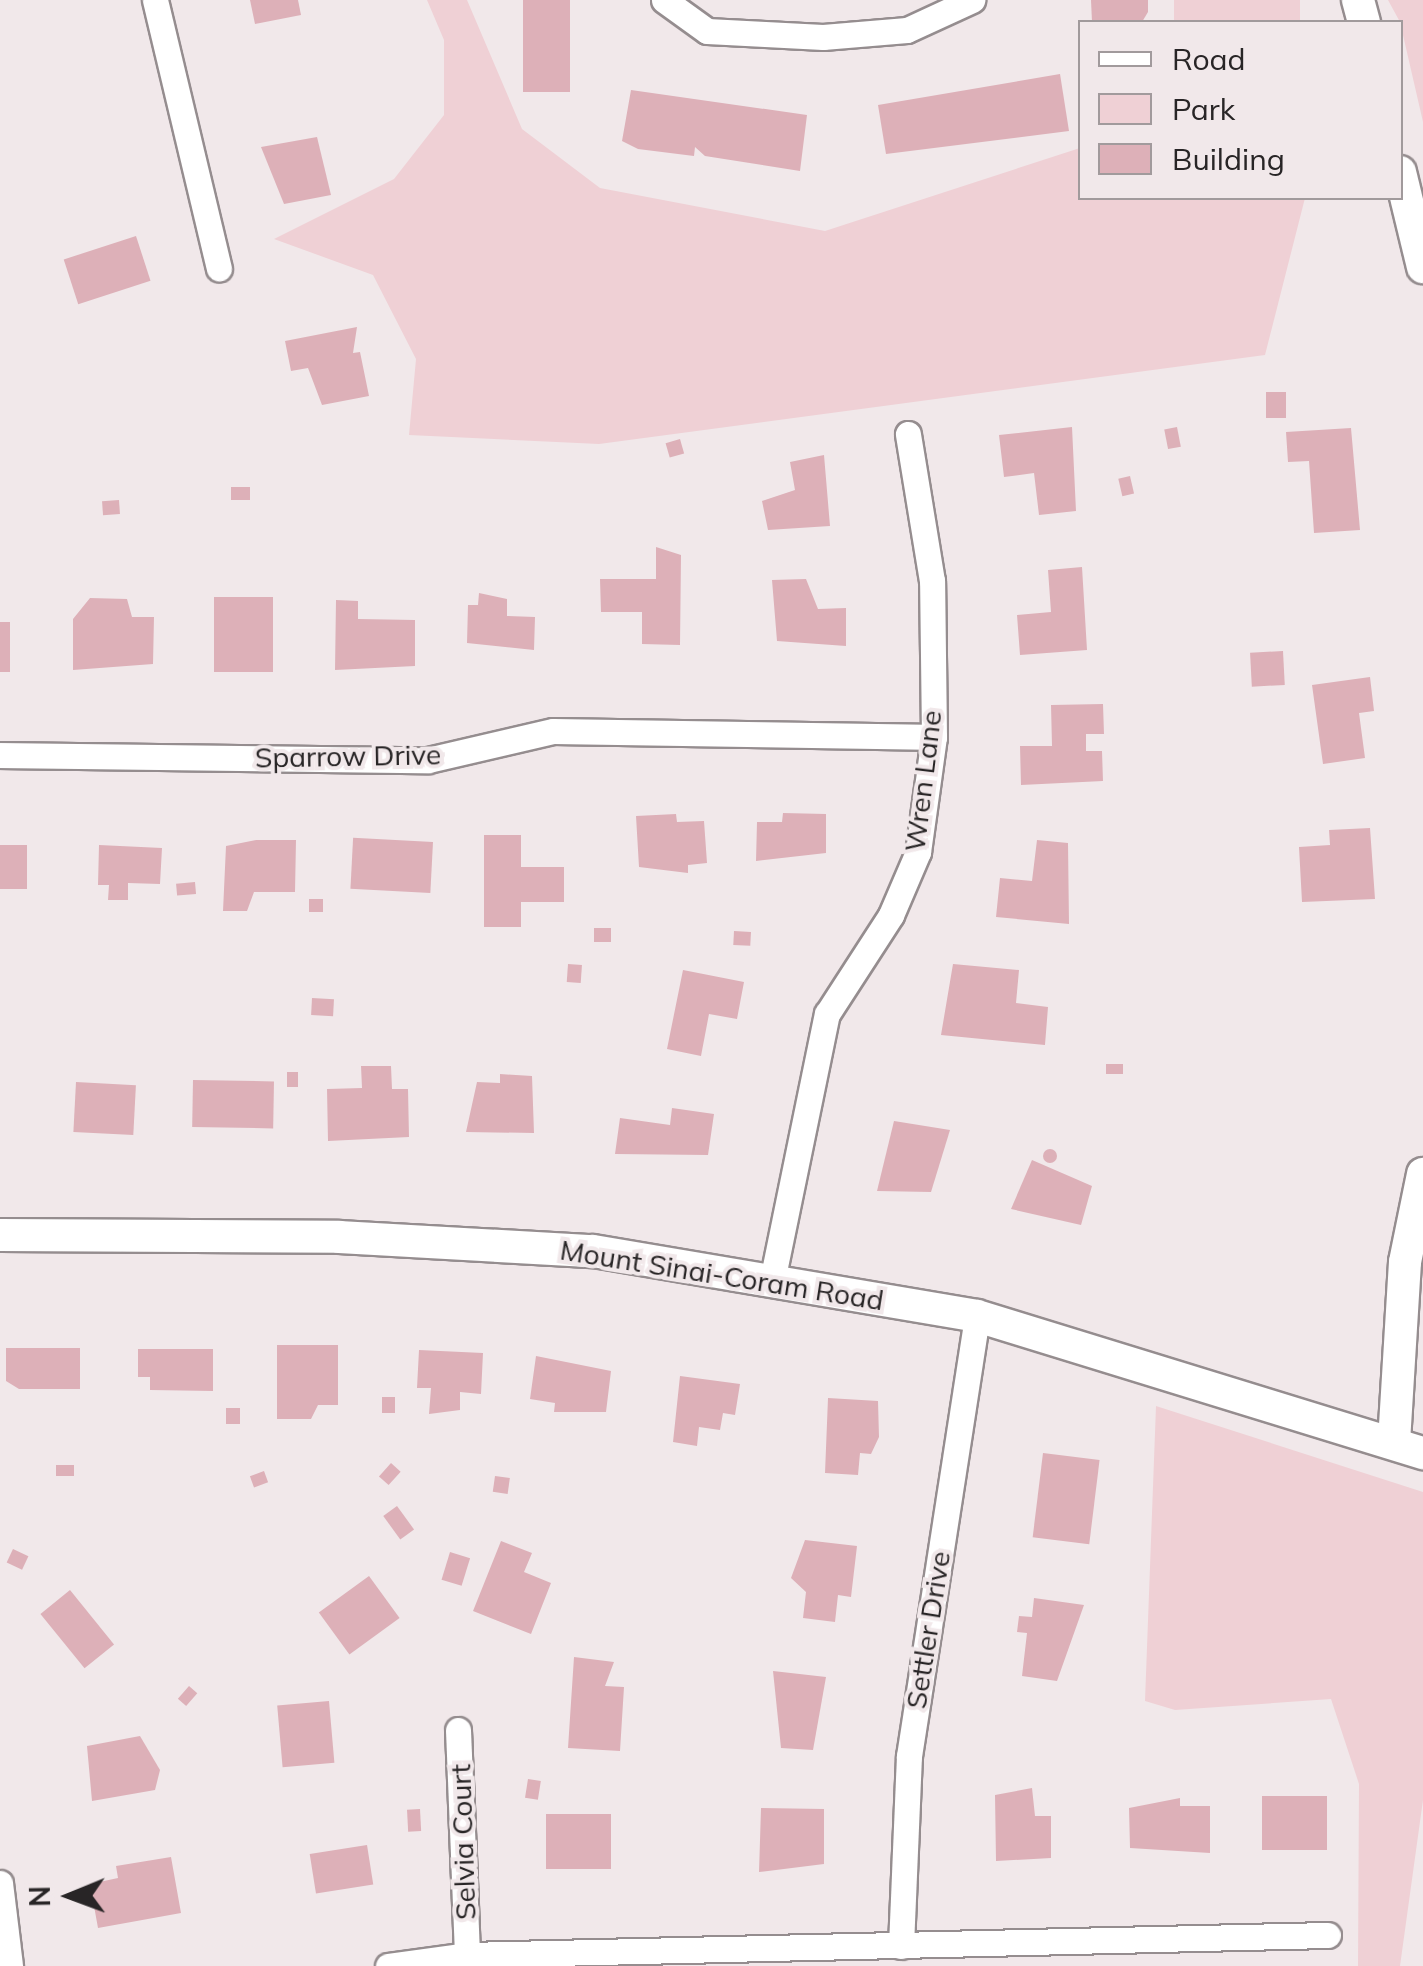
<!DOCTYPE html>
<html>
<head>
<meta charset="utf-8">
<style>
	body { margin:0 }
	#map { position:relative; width:1423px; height:1966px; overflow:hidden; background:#f1e8ea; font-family:Mulish,sans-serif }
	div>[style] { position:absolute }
	.green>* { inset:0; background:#efd0d5; transform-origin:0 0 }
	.building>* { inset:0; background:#ddb0b8; transform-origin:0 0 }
	.round { border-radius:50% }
	.roads { filter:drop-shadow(2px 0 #958d8f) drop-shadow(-2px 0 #958d8f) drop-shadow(0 2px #958d8f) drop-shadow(0 -2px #958d8f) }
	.street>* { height:25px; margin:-12.5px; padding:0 12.5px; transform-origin:12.5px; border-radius:12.5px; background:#fff }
	.secondary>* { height:32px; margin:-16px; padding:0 16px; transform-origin:16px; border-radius:16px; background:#fff }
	span { translate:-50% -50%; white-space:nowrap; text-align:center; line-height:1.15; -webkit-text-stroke:8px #f1e8ea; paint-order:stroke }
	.street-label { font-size:28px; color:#282526 }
	.legend { position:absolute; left:1078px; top:20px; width:325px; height:180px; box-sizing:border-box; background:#f1e8ea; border:2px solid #a19a9c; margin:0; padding:12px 18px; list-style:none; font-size:30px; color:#282526 }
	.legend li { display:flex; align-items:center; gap:20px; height:50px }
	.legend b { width:50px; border:2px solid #a19a9c }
	.north { position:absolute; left:20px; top:1846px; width:100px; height:100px; -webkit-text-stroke:8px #f1e8ea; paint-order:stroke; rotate:269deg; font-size:28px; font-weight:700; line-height:40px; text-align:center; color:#282526 }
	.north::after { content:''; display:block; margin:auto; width:35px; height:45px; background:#282526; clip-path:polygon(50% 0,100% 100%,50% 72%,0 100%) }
</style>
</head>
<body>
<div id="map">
	<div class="green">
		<div style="clip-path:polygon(427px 0,467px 0,522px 129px,600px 188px,825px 231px,1080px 148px,1080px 198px,1305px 198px,1265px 355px,599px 444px,409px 435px,416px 359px,373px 275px,274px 239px,394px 179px,444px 115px,444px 40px)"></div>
		<div style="left:1174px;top:0;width:126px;height:22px"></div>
		<div style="clip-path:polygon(1388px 0,1423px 0,1423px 122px,1400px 22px)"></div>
		<div style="clip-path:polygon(1156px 1406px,1423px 1492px,1423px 1800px,1400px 1966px,1358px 1966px,1359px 1784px,1331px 1699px,1175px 1710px,1145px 1701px)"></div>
	</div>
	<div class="building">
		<div style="clip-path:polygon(250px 0,298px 0,301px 15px,255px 24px)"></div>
		<div style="left:523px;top:0;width:47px;height:92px"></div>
		<div style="clip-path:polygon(1091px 0,1148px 0,1148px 12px,1142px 22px,1092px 22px)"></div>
		<div style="clip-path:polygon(1060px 74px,1069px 131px,886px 154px,878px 105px)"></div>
		<div style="clip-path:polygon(631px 90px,807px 115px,800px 171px,705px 156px,695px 147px,694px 156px,638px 149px,622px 141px)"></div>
		<div style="clip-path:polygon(317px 137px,331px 195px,284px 204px,261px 147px)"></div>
		<div style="left:136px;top:236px;width:47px;height:76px;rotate:72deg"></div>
		<div style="clip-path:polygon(357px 327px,353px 353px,360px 352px,369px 396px,322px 405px,308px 368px,291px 371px,285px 341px)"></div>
		<div style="left:1266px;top:392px;width:20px;height:26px"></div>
		<div style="clip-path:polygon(1072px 427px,1076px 511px,1039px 515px,1034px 473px,1004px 477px,999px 435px)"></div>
		<div style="left:1177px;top:427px;width:20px;height:13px;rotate:79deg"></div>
		<div style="clip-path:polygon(1351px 428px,1360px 530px,1314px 533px,1309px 461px,1288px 462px,1286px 432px)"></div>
		<div style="left:680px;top:439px;width:15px;height:15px;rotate:74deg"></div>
		<div style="clip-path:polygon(824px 455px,830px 526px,768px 530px,762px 501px,795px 490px,790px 462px)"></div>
		<div style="left:1130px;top:476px;width:18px;height:12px;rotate:77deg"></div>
		<div style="left:250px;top:487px;width:13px;height:19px;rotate:90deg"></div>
		<div style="left:119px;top:500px;width:14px;height:17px;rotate:86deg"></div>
		<div style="clip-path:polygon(656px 547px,681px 555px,680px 645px,642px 644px,642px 612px,601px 612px,600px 579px,656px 579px)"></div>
		<div style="clip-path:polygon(1082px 567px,1087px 650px,1020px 655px,1017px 615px,1051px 612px,1048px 570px)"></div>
		<div style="clip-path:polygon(806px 579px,818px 609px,846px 608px,846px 646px,777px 641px,772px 580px)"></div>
		<div style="clip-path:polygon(479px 593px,507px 599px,507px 616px,535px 617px,534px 650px,467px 643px,468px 605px,478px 605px)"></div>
		<div style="left:214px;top:597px;width:59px;height:75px"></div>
		<div style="clip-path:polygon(90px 598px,127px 599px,132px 617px,154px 617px,153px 664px,73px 670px,73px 619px)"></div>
		<div style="clip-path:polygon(336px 600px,358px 601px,358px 619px,415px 620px,415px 666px,335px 670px)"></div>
		<div style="left:0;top:622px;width:10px;height:50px"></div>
		<div style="left:1283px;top:651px;width:34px;height:33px;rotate:87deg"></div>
		<div style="clip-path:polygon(1370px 677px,1374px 711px,1359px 713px,1365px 758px,1323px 764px,1312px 685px)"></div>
		<div style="clip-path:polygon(1103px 704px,1104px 734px,1086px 734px,1086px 751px,1102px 751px,1103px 781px,1021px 785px,1020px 746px,1052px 746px,1051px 705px)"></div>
		<div style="clip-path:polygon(783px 813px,826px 814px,826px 853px,756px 861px,757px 822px,782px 822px)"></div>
		<div style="clip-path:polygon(676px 814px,677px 822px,704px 821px,707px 863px,688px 865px,688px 873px,639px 867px,636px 816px)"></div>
		<div style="clip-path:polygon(1370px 828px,1375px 899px,1302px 902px,1299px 847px,1330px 845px,1329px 830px)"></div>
		<div style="clip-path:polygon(484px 835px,521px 835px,521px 867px,564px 867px,564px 902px,521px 902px,521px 927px,484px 927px)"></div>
		<div style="clip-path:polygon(256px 840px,296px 840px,295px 892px,254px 892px,247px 911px,223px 911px,226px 846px)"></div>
		<div style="clip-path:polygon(1037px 840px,1068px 843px,1069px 924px,996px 917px,1000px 878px,1032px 881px)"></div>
		<div style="left:433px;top:842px;width:51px;height:80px;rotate:93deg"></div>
		<div style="left:0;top:845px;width:27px;height:44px"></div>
		<div style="clip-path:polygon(99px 845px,162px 848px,160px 884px,128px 883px,128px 900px,108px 900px,109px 885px,98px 885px)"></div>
		<div style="left:195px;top:882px;width:12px;height:19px;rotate:85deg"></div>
		<div style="left:309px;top:899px;width:14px;height:13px"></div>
		<div style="left:611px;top:928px;width:14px;height:17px;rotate:90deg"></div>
		<div style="left:734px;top:931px;width:17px;height:14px;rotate:3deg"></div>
		<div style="left:568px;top:964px;width:14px;height:18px;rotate:4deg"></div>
		<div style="clip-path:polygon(953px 964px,1019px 970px,1016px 1003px,1048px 1007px,1045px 1045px,941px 1035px)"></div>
		<div style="clip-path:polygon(683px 970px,744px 982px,737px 1019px,709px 1014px,701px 1056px,667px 1049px)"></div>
		<div style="left:312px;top:998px;width:22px;height:17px;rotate:3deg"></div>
		<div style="left:1106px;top:1064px;width:17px;height:10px"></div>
		<div style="clip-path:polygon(361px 1066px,391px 1066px,392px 1089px,408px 1089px,409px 1137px,328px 1141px,327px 1089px,362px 1088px)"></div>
		<div style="left:287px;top:1072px;width:11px;height:15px"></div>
		<div style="clip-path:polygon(500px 1074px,532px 1076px,534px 1133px,466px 1132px,477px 1082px,500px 1083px)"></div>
		<div style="left:193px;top:1080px;width:81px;height:47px;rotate:1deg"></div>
		<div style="left:76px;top:1082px;width:60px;height:50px;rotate:3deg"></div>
		<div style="clip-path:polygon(672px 1108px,714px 1114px,708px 1155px,615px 1154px,620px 1118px,670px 1125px)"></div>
		<div style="clip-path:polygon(894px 1121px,950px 1130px,931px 1192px,877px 1191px)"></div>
		<div class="round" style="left:1043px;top:1149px;width:14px;height:14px"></div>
		<div style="clip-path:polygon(1032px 1160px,1092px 1186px,1081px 1225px,1011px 1209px)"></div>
		<div style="clip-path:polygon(277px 1345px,338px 1345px,338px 1405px,318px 1405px,311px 1419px,277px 1419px)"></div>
		<div style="clip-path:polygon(6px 1348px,80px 1348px,80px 1389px,19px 1389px,6px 1381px)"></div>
		<div style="clip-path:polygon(138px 1349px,213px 1349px,213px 1391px,150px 1390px,150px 1377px,138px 1377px)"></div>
		<div style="clip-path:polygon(419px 1350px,483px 1353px,481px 1394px,460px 1392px,460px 1410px,429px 1414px,431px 1388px,417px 1388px)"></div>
		<div style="clip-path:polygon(536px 1356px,611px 1371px,606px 1412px,554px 1412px,555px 1403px,530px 1399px)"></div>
		<div style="clip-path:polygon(680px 1376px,740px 1384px,735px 1415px,723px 1413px,720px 1430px,699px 1427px,697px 1446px,673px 1442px)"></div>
		<div style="left:382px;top:1397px;width:13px;height:16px"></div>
		<div style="clip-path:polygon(828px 1398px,878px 1401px,879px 1437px,871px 1454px,860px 1453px,858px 1475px,825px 1473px)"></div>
		<div style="left:226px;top:1408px;width:14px;height:16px"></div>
		<div style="left:1043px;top:1453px;width:57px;height:85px;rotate:7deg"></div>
		<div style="left:391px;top:1463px;width:13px;height:18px;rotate:42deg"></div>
		<div style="left:56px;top:1465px;width:18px;height:11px"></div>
		<div style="left:264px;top:1471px;width:12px;height:15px;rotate:70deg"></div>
		<div style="left:495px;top:1476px;width:15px;height:16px;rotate:8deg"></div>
		<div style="left:397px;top:1506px;width:29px;height:17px;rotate:54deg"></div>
		<div style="clip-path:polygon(805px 1540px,857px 1546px,851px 1597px,838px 1595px,835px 1622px,803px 1618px,806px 1592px,791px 1578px)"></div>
		<div style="clip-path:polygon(501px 1541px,532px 1553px,524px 1572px,551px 1583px,531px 1634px,473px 1611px)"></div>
		<div style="left:13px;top:1549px;width:17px;height:15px;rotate:25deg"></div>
		<div style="left:450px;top:1552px;width:21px;height:29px;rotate:17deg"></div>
		<div style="left:369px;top:1576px;width:52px;height:62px;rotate:54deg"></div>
		<div style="left:70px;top:1590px;width:70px;height:38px;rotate:51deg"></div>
		<div style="clip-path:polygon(1034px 1598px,1084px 1605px,1057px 1681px,1022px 1676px,1027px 1633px,1017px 1632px,1019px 1616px,1032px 1617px)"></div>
		<div style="clip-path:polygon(574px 1657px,614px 1662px,605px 1686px,624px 1687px,620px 1751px,568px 1748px)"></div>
		<div style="clip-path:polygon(773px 1671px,826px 1677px,813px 1750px,781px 1748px)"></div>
		<div style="left:189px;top:1686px;width:11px;height:17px;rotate:41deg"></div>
		<div style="left:329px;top:1701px;width:62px;height:52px;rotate:85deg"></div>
		<div style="clip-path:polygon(140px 1736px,160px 1770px,155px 1790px,92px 1801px,87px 1746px)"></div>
		<div style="left:528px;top:1779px;width:13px;height:19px;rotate:9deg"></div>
		<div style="clip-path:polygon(1032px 1788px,1035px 1816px,1051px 1816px,1051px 1858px,996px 1861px,995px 1795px)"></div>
		<div style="left:1262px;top:1796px;width:65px;height:54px"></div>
		<div style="clip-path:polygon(1180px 1798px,1180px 1806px,1210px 1806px,1210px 1853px,1130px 1848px,1129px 1808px)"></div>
		<div style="clip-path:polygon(761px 1808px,824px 1809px,824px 1864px,759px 1872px)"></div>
		<div style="left:420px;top:1809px;width:22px;height:13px;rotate:87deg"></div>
		<div style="left:611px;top:1814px;width:55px;height:65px;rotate:90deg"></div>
		<div style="left:367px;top:1845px;width:40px;height:58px;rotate:81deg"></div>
		<div style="clip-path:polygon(171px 1857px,181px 1913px,98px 1928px,90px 1884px,118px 1878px,116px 1866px)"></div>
	</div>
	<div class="roads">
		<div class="street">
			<div style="left:155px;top:0;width:276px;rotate:76.6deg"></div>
			<div style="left:664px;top:0;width:53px;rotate:35.8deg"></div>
			<div style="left:707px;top:31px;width:116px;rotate:3deg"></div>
			<div style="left:823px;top:37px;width:84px;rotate:-4.8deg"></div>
			<div style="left:907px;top:30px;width:72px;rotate:-24.8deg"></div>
			<div style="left:0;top:755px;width:428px;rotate:0.7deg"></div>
			<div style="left:428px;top:760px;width:128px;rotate:-13.1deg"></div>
			<div style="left:553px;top:731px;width:381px;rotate:0.9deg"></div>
			<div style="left:772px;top:1281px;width:273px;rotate:-78.4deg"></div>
			<div style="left:827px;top:1014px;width:118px;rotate:-57.1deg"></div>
			<div style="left:891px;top:915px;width:69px;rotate:-66.8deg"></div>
			<div style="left:918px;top:852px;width:116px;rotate:-82.1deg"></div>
			<div style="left:934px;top:737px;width:156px;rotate:-90.7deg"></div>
			<div style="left:932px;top:581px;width:149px;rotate:-99.3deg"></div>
			<div style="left:458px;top:1730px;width:225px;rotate:87.7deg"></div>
			<div style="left:0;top:1883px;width:84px;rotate:83.1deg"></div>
			<div style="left:901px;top:1946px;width:190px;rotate:-87.6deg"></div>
			<div style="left:909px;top:1756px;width:445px;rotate:-81.2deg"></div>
			<div style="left:388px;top:1966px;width:80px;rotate:-7.9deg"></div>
			<div style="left:467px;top:1955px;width:861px;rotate:-1.33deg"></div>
		</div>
		<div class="secondary">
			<div style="left:1358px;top:0;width:23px;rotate:75deg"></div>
			<div style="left:1400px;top:172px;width:98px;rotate:76.4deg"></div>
			<div style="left:0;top:1235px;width:339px;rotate:0.3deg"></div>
			<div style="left:339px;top:1237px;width:254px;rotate:3.2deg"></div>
			<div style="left:593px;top:1251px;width:389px;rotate:9.6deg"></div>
			<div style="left:977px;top:1316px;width:467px;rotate:17.1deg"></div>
			<div style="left:1394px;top:1442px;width:180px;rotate:-86.5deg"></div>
			<div style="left:1405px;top:1262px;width:90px;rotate:-78.4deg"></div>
		</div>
	</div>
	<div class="street-label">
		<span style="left:348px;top:756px;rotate:-1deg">Sparrow Drive</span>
		<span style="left:923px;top:781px;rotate:-83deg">Wren Lane</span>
		<span style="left:722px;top:1275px;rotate:9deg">Mount Sinai-Coram Road</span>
		<span style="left:928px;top:1630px;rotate:-81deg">Settler Drive</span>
		<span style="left:463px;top:1842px;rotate:-92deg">Selvia Court</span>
	</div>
	<ul class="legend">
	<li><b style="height:12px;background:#fff"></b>Road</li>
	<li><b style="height:28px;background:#efd0d5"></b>Park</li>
	<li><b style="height:28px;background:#ddb0b8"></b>Building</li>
	</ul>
	<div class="north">N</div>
</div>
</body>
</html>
